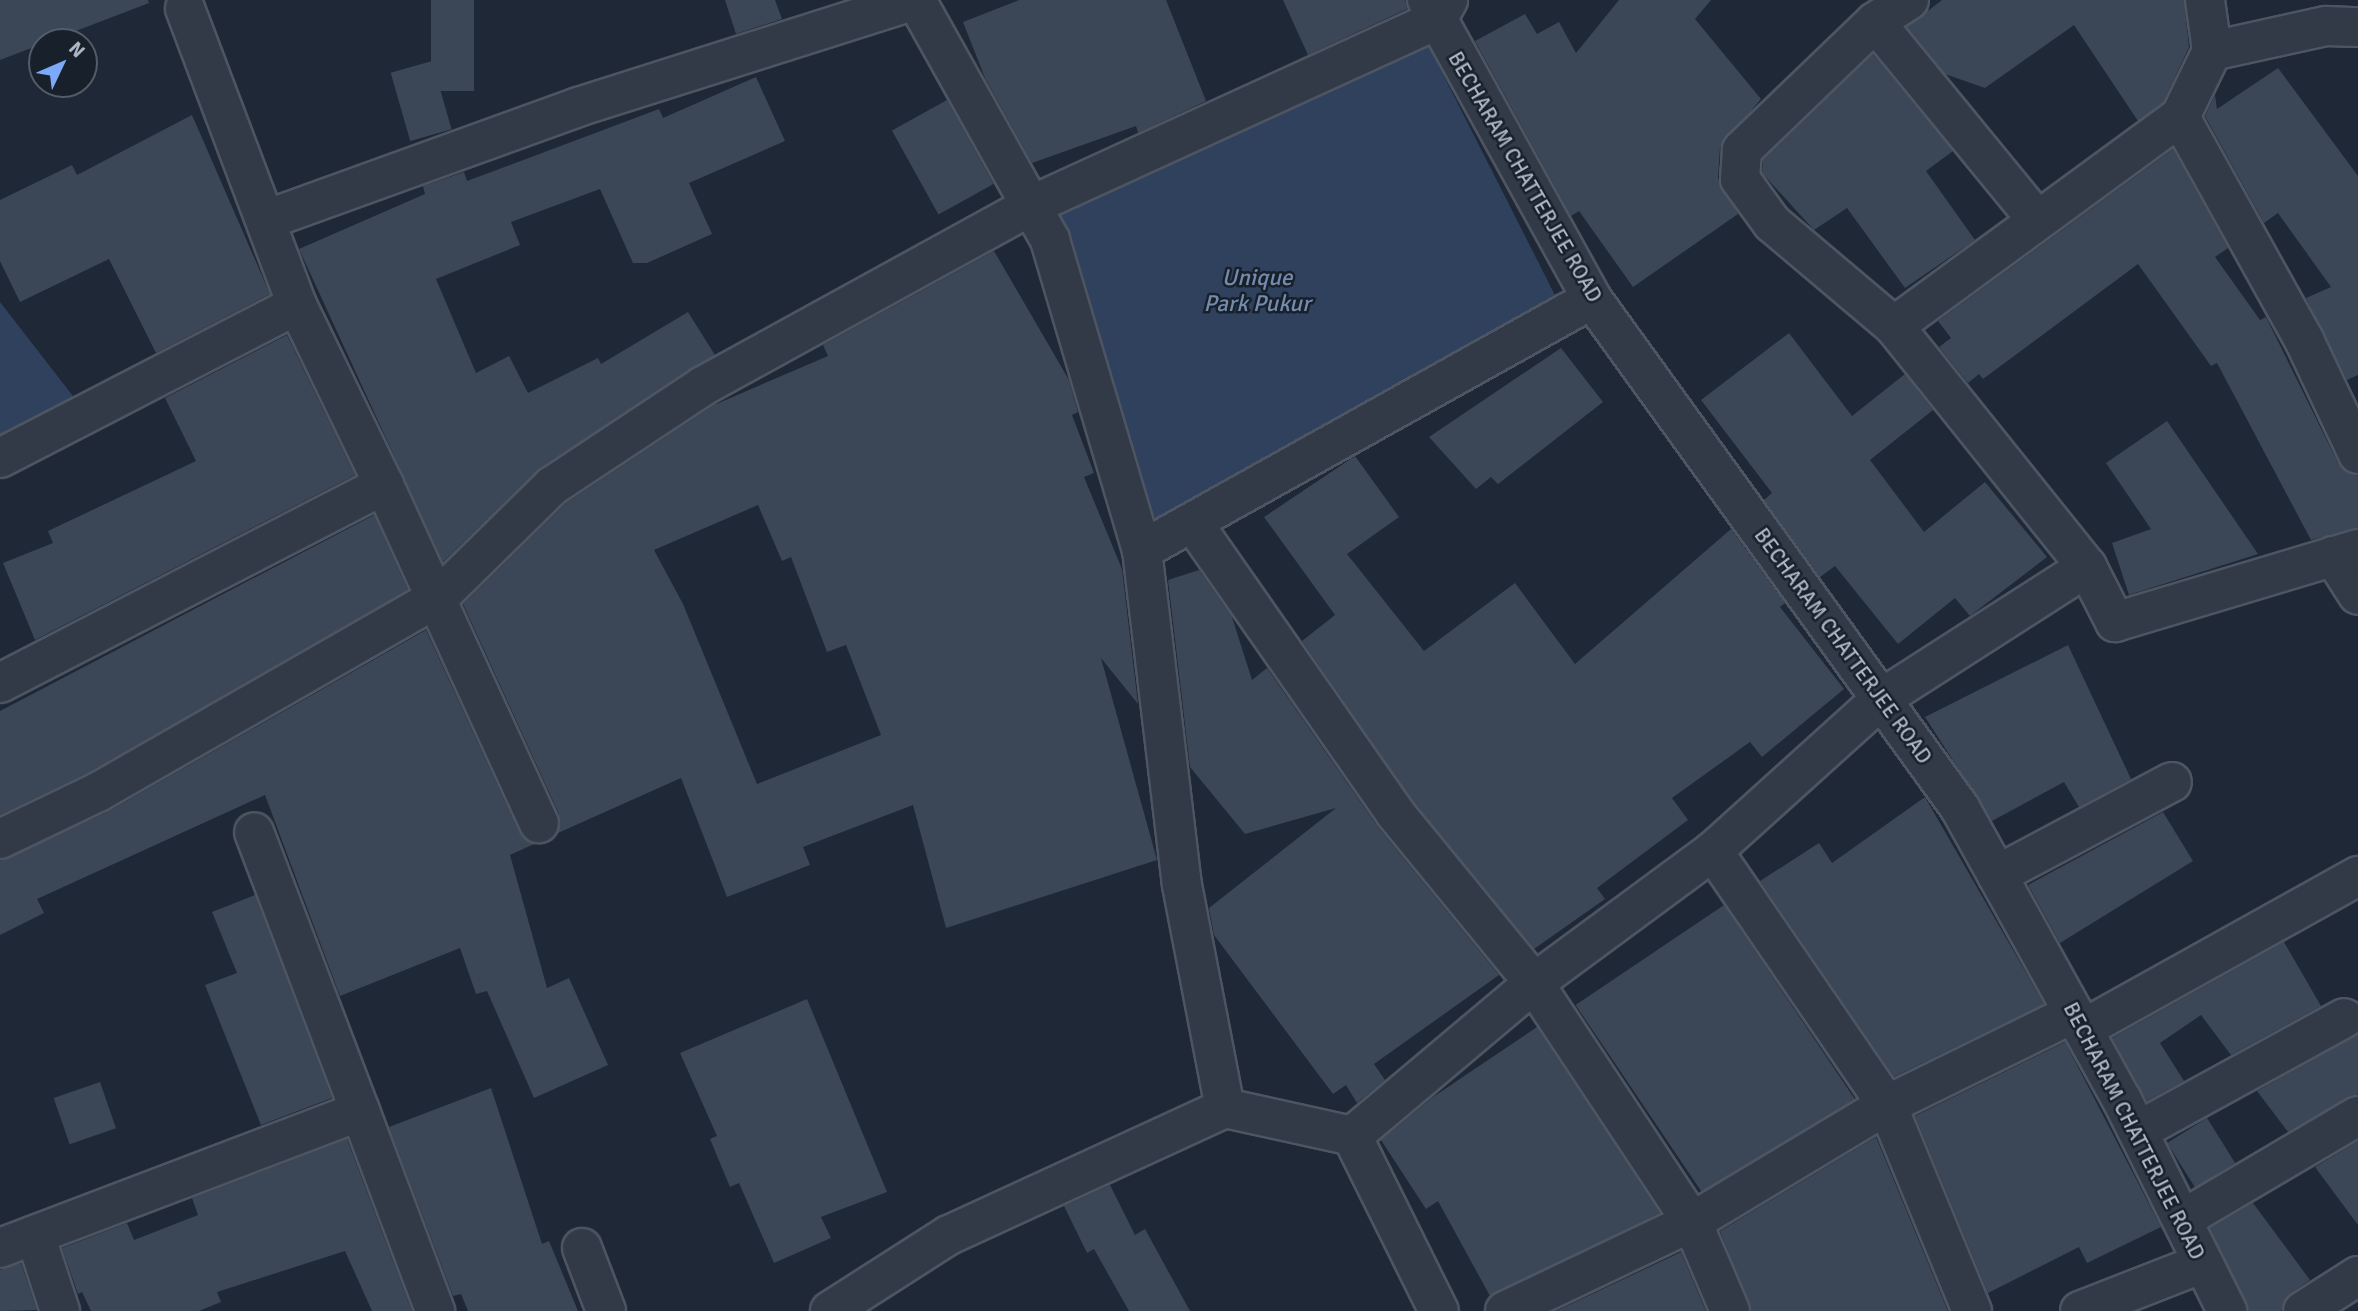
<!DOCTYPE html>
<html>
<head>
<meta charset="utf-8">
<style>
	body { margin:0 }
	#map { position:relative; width:2358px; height:1311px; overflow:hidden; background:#1f2836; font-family:Signika,sans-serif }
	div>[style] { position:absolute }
	.water>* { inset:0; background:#30415d }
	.building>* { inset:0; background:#3b4657; transform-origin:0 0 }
	.roads { filter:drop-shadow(2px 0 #4d5562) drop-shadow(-2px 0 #4d5562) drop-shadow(0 2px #4d5562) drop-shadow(0 -2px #4d5562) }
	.street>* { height:38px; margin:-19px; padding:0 19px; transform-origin:19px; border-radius:19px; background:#323a47 }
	span { translate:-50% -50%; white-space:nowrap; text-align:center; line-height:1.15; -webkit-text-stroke:5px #18202b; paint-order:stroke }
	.street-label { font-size:21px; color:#acb5c4 }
	.water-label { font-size:23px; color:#748bae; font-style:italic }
	.north { position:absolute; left:28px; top:28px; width:70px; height:70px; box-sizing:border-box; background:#18202b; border:2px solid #535c68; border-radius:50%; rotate:46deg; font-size:19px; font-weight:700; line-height:28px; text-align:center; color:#acb5c4 }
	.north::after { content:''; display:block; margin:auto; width:24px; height:32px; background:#7ca9fa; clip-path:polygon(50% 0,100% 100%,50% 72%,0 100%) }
</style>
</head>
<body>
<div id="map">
	<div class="water">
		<div style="clip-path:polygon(1422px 33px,1562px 309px,1160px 535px,1053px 202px)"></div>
		<div style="clip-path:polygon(0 302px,76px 400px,0 440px)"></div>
	</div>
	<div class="building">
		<div style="clip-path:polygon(0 0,148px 0,149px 3px,0 60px)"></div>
		<div style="left:431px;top:0;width:43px;height:91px"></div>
		<div style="clip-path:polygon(725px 0,775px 0,782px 19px,736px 34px)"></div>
		<div style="clip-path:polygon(1019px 0,1166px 0,1206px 101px,1138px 133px,1136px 126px,1032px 163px,985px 78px,963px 22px)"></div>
		<div style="clip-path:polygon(1283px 0,1405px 0,1407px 9px,1308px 55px)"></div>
		<div style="clip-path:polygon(1619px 0,1711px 0,1695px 19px,1761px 99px,1720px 148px,1718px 178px,1738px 214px,1633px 287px,1579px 211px,1571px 216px,1475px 41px,1525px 14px,1537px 34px,1559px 22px,1576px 53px)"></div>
		<div style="clip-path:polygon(1942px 0,2184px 0,2189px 47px,2163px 103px,2138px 121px,2074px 25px,1985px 88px,1945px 74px,1907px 27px)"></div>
		<div style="clip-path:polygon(1873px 54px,1953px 151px,1926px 171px,1975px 240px,1905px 288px,1847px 208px,1814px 230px,1762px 173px,1763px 160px)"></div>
		<div style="left:432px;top:61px;width:71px;height:43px;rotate:74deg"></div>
		<div style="clip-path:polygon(2278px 68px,2358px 176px,2358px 375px,2347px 380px,2306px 298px,2331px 287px,2278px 213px,2264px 223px,2205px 116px,2215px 95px,2217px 109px)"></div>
		<div style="clip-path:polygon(756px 77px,785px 141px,689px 183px,712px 234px,647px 263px,633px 263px,600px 189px,511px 222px,520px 245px,436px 279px,476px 373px,509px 356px,528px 393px,598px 358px,601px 364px,688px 312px,715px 355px,540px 468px,443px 562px,299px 249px,425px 194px,423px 186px,464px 172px,467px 181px,659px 109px,663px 118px)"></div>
		<div style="left:947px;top:100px;width:96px;height:63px;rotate:61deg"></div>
		<div style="clip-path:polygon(192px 115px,270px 294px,156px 353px,109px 259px,20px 302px,0 261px,0 200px,72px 165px,77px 175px)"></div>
		<div style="clip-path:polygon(2173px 149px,2228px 248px,2215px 257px,2260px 320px,2266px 317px,2338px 463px,2358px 476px,2358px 528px,2311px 540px,2217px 363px,2211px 366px,2138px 264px,1983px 379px,1979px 374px,1968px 383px,1939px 347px,1951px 338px,1938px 321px)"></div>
		<div style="clip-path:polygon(evenodd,994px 251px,1069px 380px,1078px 412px,1072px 415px,1094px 473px,1084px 477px,1122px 569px,1138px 704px,1101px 658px,1157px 860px,946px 928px,913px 805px,803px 847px,810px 865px,727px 897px,681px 778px,558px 833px,559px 814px,463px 604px,566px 503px,714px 405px,828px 356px,823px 345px,994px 251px,758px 505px,782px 561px,791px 557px,827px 652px,846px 645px,881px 735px,757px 784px,683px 604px,654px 550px,758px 505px)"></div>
		<div style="clip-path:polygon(1789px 333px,1852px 416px,1905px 374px,1933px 410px,1870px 460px,1924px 532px,1985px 482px,2047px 557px,1970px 616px,1955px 598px,1898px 644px,1835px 566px,1820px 577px,1764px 500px,1772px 493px,1701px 400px)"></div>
		<div style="clip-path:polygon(287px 335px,355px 475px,35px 640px,3px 563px,53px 543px,48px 531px,196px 461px,165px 398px)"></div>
		<div style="clip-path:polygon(1561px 348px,1603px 402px,1498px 484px,1491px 477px,1476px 489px,1429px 437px)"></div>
		<div style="clip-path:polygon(2167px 421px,2258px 554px,2129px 595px,2112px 543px,2151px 529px,2106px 463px)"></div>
		<div style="clip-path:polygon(1355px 456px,1399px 517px,1347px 554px,1424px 651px,1515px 583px,1575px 664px,1731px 529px,1785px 603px,1780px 607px,1844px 689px,1762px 757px,1750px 742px,1672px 798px,1688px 820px,1597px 888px,1605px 899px,1534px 949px,1412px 800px,1302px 641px,1335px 615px,1264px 517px)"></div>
		<div style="clip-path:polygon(374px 515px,408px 590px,88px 773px,0 815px,0 711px)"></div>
		<div style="clip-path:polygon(1199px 570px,1232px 617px,1252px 680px,1267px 668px,1378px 827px,1499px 975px,1374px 1064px,1385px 1080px,1357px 1103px,1346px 1085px,1333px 1094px,1214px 935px,1209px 908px,1336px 808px,1245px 834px,1190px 767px,1168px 580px)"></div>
		<div style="clip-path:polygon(426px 630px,519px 832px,534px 844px,510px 855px,547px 988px,569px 978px,608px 1065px,534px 1098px,487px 991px,476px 994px,460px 948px,340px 996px,265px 795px,37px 899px,44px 913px,0 935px,0 861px,109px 811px)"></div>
		<div style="clip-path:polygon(2068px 645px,2131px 779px,2079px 807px,2064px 782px,1992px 821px,1925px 717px)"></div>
		<div style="clip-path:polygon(1925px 797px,2044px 1004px,1894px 1077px,1760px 881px,1819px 843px,1832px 863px)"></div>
		<div style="clip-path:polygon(2163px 812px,2193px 861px,2060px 943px,2028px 885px)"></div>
		<div style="clip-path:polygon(255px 895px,332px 1098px,261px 1125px,205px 985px,237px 973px,212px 912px)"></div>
		<div style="left:1724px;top:905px;width:234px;height:179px;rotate:56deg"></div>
		<div style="clip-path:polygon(2284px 942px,2321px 1006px,2231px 1055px,2201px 1015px,2160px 1043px,2184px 1081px,2147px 1101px,2112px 1038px)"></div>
		<div style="clip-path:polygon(807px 999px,887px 1192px,821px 1217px,831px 1238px,774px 1263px,739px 1183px,730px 1187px,710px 1139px,717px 1136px,680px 1053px)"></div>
		<div style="clip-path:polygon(1537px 1027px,1660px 1213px,1490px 1296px,1438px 1201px,1426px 1209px,1381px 1140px,1433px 1097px)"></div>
		<div style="clip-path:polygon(2358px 1034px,2358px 1094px,2288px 1132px,2257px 1091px)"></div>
		<div style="clip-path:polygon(2065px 1042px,2161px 1227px,2087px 1263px,2079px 1247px,1988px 1293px,1915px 1116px)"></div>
		<div style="left:100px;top:1082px;width:49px;height:49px;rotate:71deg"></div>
		<div style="clip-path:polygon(491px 1088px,542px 1244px,549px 1241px,578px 1311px,468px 1311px,461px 1294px,453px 1296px,389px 1127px)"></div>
		<div style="left:2207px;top:1118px;width:53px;height:47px;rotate:58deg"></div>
		<div style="clip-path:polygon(1876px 1137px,1948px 1311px,1751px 1311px,1720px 1231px)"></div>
		<div style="clip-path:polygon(347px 1139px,412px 1311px,372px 1311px,345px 1251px,217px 1292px,221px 1302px,199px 1311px,91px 1311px,82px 1292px,78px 1294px,62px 1248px,127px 1223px,134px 1240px,198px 1215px,192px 1198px)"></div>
		<div style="clip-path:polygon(2358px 1141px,2358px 1225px,2315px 1167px)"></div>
		<div style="clip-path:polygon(1110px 1185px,1135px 1235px,1145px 1229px,1190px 1311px,1129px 1311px,1094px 1249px,1087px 1253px,1064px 1206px)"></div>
		<div style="clip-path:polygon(2253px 1203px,2310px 1280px,2291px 1293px,2281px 1311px,2249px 1311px,2210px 1228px)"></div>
		<div style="clip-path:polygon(1681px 1252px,1706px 1311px,1556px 1311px)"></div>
		<div style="clip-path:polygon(21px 1263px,37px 1310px,0 1311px,0 1270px)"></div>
	</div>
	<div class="roads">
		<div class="street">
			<div style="left:916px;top:0;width:275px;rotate:60.8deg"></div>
			<div style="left:1050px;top:240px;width:323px;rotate:73.5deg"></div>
			<div style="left:1142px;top:550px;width:337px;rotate:83.2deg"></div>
			<div style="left:1182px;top:885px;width:227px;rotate:79.1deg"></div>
			<div style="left:1225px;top:1108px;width:130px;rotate:12.4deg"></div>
			<div style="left:1352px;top:1136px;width:195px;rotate:63.6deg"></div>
			<div style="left:1427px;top:0;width:342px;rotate:61.1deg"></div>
			<div style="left:1592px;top:299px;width:628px;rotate:54.13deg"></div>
			<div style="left:1960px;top:808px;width:334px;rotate:61deg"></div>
			<div style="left:2122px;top:1100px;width:236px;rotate:63.5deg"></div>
			<div style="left:1909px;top:0;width:40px;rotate:147.1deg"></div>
			<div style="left:1875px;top:22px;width:254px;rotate:50.7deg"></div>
			<div style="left:1875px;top:22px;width:185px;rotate:136.1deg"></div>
			<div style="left:1742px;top:150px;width:29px;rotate:94deg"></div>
			<div style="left:1740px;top:179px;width:54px;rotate:54deg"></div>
			<div style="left:1772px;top:223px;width:160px;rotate:40.2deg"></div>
			<div style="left:2212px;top:51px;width:117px;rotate:-12.4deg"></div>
			<div style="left:2326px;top:26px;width:32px;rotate:2deg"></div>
			<div style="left:2180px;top:117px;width:255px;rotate:60.9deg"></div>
			<div style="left:2304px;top:340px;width:126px;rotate:64.7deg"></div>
			<div style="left:266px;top:220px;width:332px;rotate:-19.9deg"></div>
			<div style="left:578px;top:107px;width:354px;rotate:-17.6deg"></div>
			<div style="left:0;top:458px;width:334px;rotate:-27.3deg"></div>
			<div style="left:297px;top:305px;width:317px;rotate:-110.7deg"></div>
			<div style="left:384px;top:485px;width:372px;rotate:65.4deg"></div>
			<div style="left:1193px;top:523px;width:353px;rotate:55.1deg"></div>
			<div style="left:1395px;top:813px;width:220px;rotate:50.7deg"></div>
			<div style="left:1534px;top:983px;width:238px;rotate:139.9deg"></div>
			<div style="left:1142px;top:550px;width:515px;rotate:-29.15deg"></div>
			<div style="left:2333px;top:556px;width:46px;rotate:57.3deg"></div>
			<div style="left:2087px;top:567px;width:62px;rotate:63deg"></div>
			<div style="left:2115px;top:622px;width:254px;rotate:-16.7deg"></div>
			<div style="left:0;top:683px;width:432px;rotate:-27.3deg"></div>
			<div style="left:384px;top:485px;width:200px;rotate:-115.8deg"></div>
			<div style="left:0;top:839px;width:109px;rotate:-25.6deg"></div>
			<div style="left:98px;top:792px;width:393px;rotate:-29.8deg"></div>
			<div style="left:439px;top:597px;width:158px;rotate:-44.5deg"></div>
			<div style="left:552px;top:486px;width:181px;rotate:-33.5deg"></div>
			<div style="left:703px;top:386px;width:373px;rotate:-28.8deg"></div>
			<div style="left:1030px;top:206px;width:447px;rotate:-24.6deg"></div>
			<div style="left:1437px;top:20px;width:23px;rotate:-61deg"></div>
			<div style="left:1713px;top:851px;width:308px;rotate:55.6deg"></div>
			<div style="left:1887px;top:1105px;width:223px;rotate:67.6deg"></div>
			<div style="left:1997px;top:875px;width:198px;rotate:-28deg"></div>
			<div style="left:2083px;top:1029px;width:315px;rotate:-29.1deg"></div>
			<div style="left:360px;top:1111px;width:214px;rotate:69.4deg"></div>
			<div style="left:2138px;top:1131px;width:235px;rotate:-28.7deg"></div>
			<div style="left:2183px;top:1219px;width:203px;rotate:-30.5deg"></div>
			<div style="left:35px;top:1235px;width:80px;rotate:71.8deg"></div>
			<div style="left:0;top:1248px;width:385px;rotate:-20.8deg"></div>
			<div style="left:360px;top:1111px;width:298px;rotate:-110.8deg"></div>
			<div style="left:582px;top:1248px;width:67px;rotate:69.1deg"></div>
			<div style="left:830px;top:1311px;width:141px;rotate:-32.6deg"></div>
			<div style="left:949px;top:1235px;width:304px;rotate:-24.7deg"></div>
			<div style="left:1505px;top:1311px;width:207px;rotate:-25.5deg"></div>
			<div style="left:1692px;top:1222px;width:227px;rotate:-31deg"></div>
			<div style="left:1887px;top:1105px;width:208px;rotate:-26.2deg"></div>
			<div style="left:1730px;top:1311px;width:97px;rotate:-113.1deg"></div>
			<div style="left:1692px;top:1222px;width:287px;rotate:-123.5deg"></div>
			<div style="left:1534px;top:983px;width:222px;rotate:-36.4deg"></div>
			<div style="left:1713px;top:851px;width:227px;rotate:-42.1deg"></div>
			<div style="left:1881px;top:699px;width:245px;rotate:-32.7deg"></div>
			<div style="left:2087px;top:567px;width:309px;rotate:-128.7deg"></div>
			<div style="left:1894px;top:326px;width:354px;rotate:-36.2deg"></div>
			<div style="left:2180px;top:117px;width:73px;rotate:-64.1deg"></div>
			<div style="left:2212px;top:51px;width:51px;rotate:-97.8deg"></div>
			<div style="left:2080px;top:1311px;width:132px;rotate:-21.3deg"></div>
			<div style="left:2303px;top:1311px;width:65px;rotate:-32.5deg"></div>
		</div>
	</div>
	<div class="street-label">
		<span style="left:1525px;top:177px;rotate:60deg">BECHARAM CHATTERJEE ROAD</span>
		<span style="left:1843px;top:646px;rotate:54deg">BECHARAM CHATTERJEE ROAD</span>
		<span style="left:2134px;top:1131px;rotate:63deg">BECHARAM CHATTERJEE ROAD</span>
	</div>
	<div class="water-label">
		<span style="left:1257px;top:291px">Unique<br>Park Pukur</span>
	</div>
	<div class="north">N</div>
</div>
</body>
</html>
